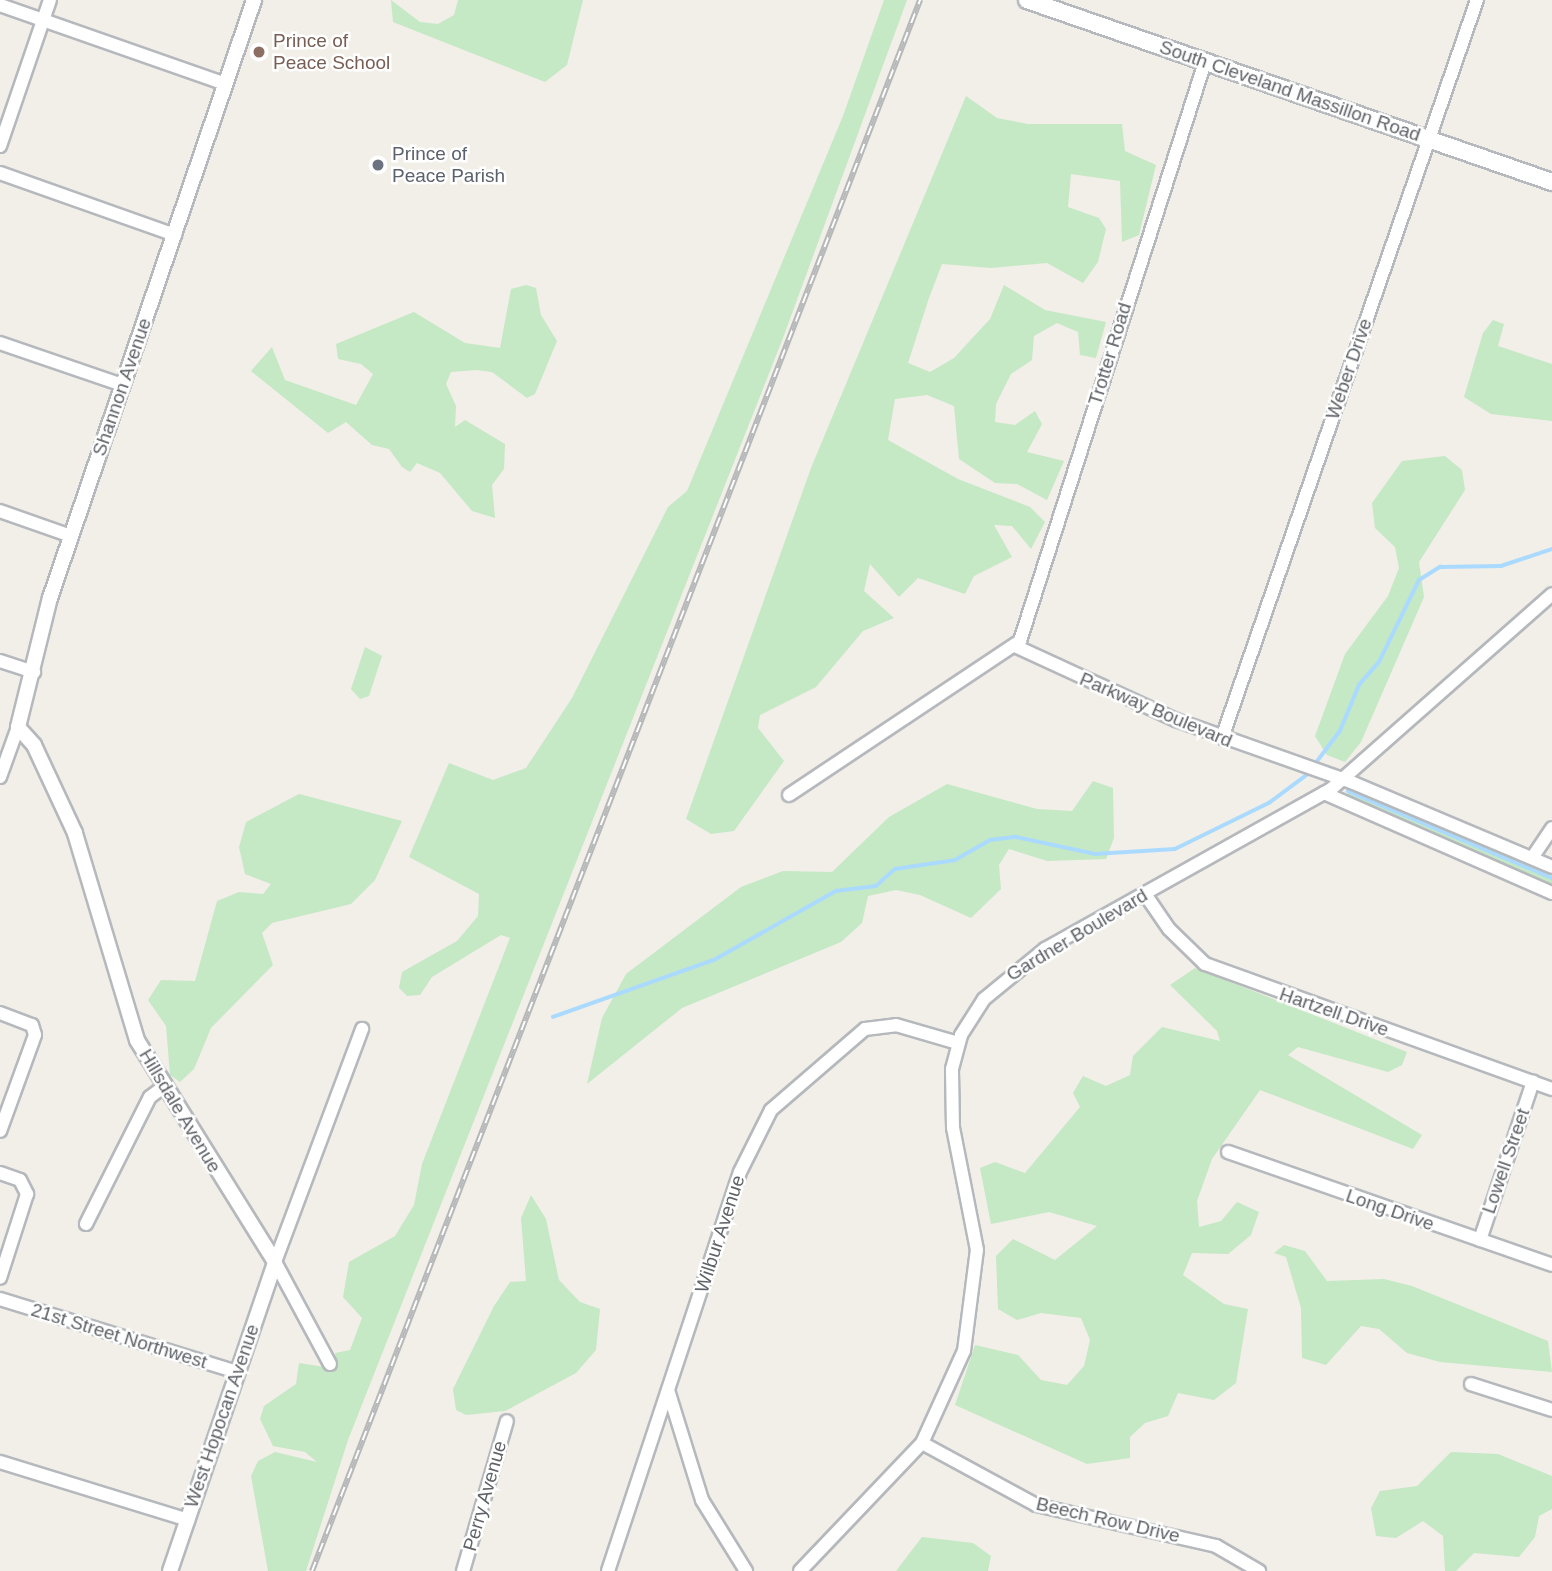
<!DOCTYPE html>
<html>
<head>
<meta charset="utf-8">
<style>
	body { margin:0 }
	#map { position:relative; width:1552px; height:1571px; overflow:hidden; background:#f1efe8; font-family:Helvetica,sans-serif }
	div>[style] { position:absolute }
	.green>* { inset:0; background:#c5e8c5 }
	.stream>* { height:3.5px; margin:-1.75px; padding:0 1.75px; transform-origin:1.75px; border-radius:1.75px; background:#aadaff }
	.roads { filter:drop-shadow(2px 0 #b5b8bc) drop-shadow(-2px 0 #b5b8bc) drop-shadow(0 2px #b5b8bc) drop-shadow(0 -2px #b5b8bc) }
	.minor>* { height:12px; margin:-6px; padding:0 6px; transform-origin:6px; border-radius:6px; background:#fff }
	.tertiary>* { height:14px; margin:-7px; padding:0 7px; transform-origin:7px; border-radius:7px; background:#fff }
	.secondary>* { height:16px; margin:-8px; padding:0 8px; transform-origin:8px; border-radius:8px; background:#fff }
	.rail>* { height:6px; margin-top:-3px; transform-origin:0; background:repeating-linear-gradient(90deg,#fff 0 10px,#b6b7b8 0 20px); box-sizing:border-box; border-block:2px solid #b6b7b8 }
	.dots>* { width:19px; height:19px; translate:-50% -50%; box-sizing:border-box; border:4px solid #fff; border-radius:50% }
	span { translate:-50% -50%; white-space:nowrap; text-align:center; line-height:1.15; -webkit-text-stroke:5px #fff; paint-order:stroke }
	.education-label { font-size:19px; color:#785e54 }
	.left { translate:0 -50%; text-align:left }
	.street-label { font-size:19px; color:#5f6368 }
	.worship-label { font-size:19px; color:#5b616d }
</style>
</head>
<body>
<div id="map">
	<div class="green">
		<div style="clip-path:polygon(391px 0,420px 22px,438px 24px,454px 15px,458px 0,583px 0,567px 65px,545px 82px,393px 22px)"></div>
		<div style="clip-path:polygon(884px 0,907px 0,783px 338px,348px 1440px,306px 1571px,268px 1571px,251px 1476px,258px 1461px,275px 1452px,317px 1462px,305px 1452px,273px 1446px,260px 1419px,264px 1406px,296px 1384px,299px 1363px,338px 1369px,335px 1353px,350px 1350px,362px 1318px,343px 1297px,349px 1262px,395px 1236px,414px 1205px,422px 1164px,510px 938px,501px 935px,432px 977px,420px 995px,407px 996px,399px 988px,402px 972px,457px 941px,478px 916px,479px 894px,409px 857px,449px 763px,493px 780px,526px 768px,572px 698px,668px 507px,687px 491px,843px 116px)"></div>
		<div style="clip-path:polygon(966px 96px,997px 118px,1028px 124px,1122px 124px,1125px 151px,1156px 165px,1139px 235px,1122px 242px,1120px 181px,1071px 174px,1068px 207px,1099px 218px,1106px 229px,1098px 262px,1083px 283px,1047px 263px,991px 268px,942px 264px,929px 298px,908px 363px,930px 372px,954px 358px,990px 319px,1004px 285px,1045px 310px,1106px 322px,1096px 358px,1080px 355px,1078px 332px,1057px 323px,1034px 336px,1032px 360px,1011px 374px,996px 404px,995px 422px,1015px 425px,1035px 411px,1042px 424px,1027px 452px,1064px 461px,1047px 500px,1017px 484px,995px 483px,959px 459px,954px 406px,927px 395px,895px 399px,888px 440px,958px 479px,1030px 507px,1045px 522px,1031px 549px,1012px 526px,994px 525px,1012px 557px,974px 576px,965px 594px,918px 578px,899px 597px,870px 564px,864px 591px,894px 618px,863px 631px,816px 687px,760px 715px,758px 728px,784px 761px,734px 831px,711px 834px,686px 819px,811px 468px)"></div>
		<div style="clip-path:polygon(526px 285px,536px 288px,541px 315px,557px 341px,535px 394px,527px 398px,492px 372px,476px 370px,451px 372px,446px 384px,456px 406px,455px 427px,465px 420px,505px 444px,504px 469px,492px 485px,495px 518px,472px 511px,440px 473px,417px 463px,410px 472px,402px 467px,389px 449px,372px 445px,346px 422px,328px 433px,251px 371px,272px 347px,285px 380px,356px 405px,373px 374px,361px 364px,338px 359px,336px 344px,414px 312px,465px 343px,500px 348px,511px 289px)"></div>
		<div style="clip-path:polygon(1493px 320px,1504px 324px,1498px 346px,1552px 364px,1552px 421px,1491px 414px,1464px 397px,1483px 333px)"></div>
		<div style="clip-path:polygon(1445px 456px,1462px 470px,1465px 490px,1419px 562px,1424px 597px,1361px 742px,1345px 762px,1327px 755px,1315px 736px,1345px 654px,1388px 596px,1399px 568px,1395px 547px,1375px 528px,1372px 503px,1402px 461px)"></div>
		<div style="clip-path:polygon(365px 647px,382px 656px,369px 696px,360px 699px,351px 689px)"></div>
		<div style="clip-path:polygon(1093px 781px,1113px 788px,1114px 838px,1106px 859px,1047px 861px,1009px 849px,999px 865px,1001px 889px,971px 918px,920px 895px,896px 890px,868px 896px,862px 923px,841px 942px,682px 1008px,587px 1084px,602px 1018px,626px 974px,741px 887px,783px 871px,832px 872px,889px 817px,947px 784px,1037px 809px,1072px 811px)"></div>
		<div style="clip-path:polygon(1348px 789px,1552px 872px,1552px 889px,1373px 810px,1347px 798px)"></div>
		<div style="clip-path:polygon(299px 794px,402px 821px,375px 880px,351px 904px,272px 923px,262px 933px,273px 965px,211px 1028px,194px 1069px,180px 1082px,170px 1075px,166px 1026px,148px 1000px,161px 980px,195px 981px,217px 901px,239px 892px,263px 894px,271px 884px,245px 874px,239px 847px,246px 822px)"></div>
		<div style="clip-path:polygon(1195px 968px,1407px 1052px,1402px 1065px,1388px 1072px,1298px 1047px,1288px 1055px,1422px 1135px,1413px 1149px,1260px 1090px,1212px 1159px,1197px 1201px,1199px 1227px,1221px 1221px,1237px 1202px,1259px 1212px,1251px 1235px,1228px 1254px,1192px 1253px,1183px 1275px,1224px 1304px,1248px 1309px,1236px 1383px,1214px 1400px,1178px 1393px,1168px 1416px,1145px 1423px,1130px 1437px,1130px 1458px,1087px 1464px,955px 1405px,975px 1345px,1018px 1355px,1041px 1380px,1067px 1385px,1084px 1366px,1090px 1340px,1081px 1318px,1041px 1313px,1017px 1320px,998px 1309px,996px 1256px,1013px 1239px,1055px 1260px,1097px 1226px,1049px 1212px,991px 1224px,980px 1168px,995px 1162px,1025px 1173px,1080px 1107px,1073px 1093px,1083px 1076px,1106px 1086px,1130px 1075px,1133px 1056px,1162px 1027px,1220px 1041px,1217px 1031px,1170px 985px)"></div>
		<div style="clip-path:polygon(531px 1195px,546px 1219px,559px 1280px,580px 1302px,600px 1309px,596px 1350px,576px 1373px,505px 1411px,466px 1415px,456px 1410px,453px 1389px,494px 1306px,510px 1282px,526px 1281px,521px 1218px)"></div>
		<div style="clip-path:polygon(1284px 1245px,1305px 1251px,1327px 1281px,1384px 1279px,1412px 1286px,1548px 1341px,1552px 1372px,1440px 1362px,1407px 1353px,1379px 1329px,1361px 1326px,1326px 1365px,1302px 1358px,1301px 1308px,1286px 1257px,1274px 1253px)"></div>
		<div style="clip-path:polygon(1451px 1452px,1498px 1454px,1552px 1476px,1552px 1509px,1539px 1516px,1535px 1537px,1519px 1557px,1474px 1553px,1456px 1571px,1445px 1571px,1443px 1536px,1423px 1521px,1396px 1538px,1376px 1536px,1371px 1508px,1380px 1491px,1417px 1486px)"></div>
		<div style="clip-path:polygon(922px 1537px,973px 1543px,991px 1556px,988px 1571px,896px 1571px)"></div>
	</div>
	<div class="stream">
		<div style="left:1315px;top:764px;width:41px;rotate:-52.9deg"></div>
		<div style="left:1340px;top:731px;width:50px;rotate:-67.6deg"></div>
		<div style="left:1359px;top:685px;width:30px;rotate:-49deg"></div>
		<div style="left:1379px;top:662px;width:91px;rotate:-64deg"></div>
		<div style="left:1419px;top:580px;width:25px;rotate:-32deg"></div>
		<div style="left:1440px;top:567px;width:61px;rotate:-0.9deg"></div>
		<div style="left:1501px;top:566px;width:54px;rotate:-18.4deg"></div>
		<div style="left:1348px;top:791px;width:222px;rotate:23.1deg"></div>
		<div style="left:553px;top:1017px;width:171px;rotate:-19.5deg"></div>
		<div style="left:714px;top:960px;width:140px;rotate:-29.5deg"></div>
		<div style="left:836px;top:891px;width:40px;rotate:-7.1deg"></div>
		<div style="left:876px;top:886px;width:25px;rotate:-42deg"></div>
		<div style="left:895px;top:869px;width:61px;rotate:-8.5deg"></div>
		<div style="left:955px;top:860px;width:40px;rotate:-29.7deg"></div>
		<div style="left:990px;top:840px;width:26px;rotate:-7deg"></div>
		<div style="left:1016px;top:837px;width:81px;rotate:12.1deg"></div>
		<div style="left:1095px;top:854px;width:80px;rotate:-3.6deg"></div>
		<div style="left:1175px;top:849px;width:105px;rotate:-26.1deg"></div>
		<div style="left:1269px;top:803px;width:49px;rotate:-36.6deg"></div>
	</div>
	<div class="roads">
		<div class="minor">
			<div style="left:0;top:5px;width:239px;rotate:19.3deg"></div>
			<div style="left:0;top:146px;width:154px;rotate:-71.1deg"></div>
			<div style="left:0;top:173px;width:186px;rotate:19.5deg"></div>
			<div style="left:0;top:343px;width:130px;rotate:18.9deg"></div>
			<div style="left:0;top:511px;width:75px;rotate:19.4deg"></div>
			<div style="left:1015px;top:646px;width:177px;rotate:24.7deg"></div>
			<div style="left:1176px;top:720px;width:186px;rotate:19.5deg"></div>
			<div style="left:1351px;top:782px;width:218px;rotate:22.9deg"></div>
			<div style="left:0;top:661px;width:36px;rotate:18deg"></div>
			<div style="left:1222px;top:738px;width:781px;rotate:-70.94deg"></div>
			<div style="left:0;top:777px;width:53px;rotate:-70.2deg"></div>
			<div style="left:1324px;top:793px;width:249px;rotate:23.7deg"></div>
			<div style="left:789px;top:795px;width:278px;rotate:-33.7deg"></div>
			<div style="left:1020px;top:641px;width:608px;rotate:-72.28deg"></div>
			<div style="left:1532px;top:858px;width:36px;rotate:-56deg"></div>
			<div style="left:1145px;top:894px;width:42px;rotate:55.6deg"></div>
			<div style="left:1169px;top:929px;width:50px;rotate:44.2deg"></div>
			<div style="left:1205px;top:964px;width:369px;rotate:19.8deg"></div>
			<div style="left:0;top:1013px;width:34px;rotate:21deg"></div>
			<div style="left:32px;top:1025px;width:10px;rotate:73deg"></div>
			<div style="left:35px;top:1035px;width:102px;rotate:110deg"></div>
			<div style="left:1228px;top:1152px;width:343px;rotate:19.2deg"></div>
			<div style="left:0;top:1173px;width:21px;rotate:19deg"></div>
			<div style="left:20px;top:1180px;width:16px;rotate:63deg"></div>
			<div style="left:27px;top:1194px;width:88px;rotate:107.8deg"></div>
			<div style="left:86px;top:1224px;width:142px;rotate:-63.3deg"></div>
			<div style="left:150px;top:1097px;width:15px;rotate:-37deg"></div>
			<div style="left:1480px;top:1240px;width:167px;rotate:-71.5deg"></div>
			<div style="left:0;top:1299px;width:248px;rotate:17.1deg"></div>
			<div style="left:330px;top:1364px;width:116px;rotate:-118.3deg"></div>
			<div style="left:275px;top:1262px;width:249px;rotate:-69.5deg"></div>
			<div style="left:1471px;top:1384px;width:85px;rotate:17.8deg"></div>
			<div style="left:668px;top:1390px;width:115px;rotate:72.8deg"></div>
			<div style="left:702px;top:1500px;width:84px;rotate:58.2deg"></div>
			<div style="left:922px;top:1443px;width:130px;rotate:28.5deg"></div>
			<div style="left:1036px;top:1505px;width:185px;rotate:12.8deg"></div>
			<div style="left:1216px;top:1546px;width:50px;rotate:30.2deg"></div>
			<div style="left:0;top:1462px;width:197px;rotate:17.1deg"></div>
			<div style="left:463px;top:1571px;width:156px;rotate:-73.7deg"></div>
			<div style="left:608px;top:1571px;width:420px;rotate:-71.7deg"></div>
			<div style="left:740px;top:1172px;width:69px;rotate:-63.4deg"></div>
			<div style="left:771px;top:1110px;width:124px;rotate:-40.8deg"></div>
			<div style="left:865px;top:1029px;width:31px;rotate:-7deg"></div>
			<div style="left:896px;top:1025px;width:65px;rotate:16.2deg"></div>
			<div style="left:800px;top:1571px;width:177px;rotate:-46.4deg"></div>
			<div style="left:922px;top:1443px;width:101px;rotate:-65.5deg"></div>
			<div style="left:964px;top:1351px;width:102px;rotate:-82.7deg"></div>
			<div style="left:977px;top:1250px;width:124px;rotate:-101.1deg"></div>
			<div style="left:953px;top:1128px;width:59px;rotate:-91deg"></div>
			<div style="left:952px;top:1069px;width:35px;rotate:-75deg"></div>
			<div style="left:961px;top:1035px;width:43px;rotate:-57.4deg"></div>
			<div style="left:984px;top:999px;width:79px;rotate:-39.3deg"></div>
			<div style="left:1045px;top:949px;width:326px;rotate:-29.2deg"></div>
			<div style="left:1330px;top:790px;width:296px;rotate:-41.4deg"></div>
		</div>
		<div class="tertiary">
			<div style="left:170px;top:1571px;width:326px;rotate:-71.2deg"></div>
			<div style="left:275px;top:1262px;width:261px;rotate:-121.9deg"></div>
			<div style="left:137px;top:1040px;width:216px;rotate:-106.7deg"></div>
			<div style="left:75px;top:833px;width:97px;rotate:-115deg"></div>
			<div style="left:34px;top:745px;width:24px;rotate:-132deg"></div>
			<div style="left:18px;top:727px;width:133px;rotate:-76.1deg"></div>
			<div style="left:50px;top:598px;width:632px;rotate:-71.16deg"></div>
		</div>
		<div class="secondary">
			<div style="left:1027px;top:0;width:556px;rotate:19.12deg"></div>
		</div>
	</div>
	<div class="rail">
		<div style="left:312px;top:1571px;width:1685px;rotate:-68.84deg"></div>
	</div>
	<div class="dots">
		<div style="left:259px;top:52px;background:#8d6e63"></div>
		<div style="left:378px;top:165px;background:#6b7280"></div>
	</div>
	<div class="education-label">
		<span class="left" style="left:273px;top:52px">Prince of<br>Peace School</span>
	</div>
	<div class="street-label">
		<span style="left:1290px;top:91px;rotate:19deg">South Cleveland Massillon Road</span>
		<span style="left:1110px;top:354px;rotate:-73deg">Trotter Road</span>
		<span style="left:1349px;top:369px;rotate:-71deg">Weber Drive</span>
		<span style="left:122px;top:387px;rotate:-71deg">Shannon Avenue</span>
		<span style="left:1156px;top:710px;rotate:23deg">Parkway Boulevard</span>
		<span style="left:1077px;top:935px;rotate:-31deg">Gardner Boulevard</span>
		<span style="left:1334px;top:1012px;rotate:19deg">Hartzell Drive</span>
		<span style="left:180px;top:1111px;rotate:59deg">Hillsdale Avenue</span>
		<span style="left:1506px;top:1161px;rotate:-71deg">Lowell Street</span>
		<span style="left:1390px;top:1210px;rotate:19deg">Long Drive</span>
		<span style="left:720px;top:1234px;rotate:-72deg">Wilbur Avenue</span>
		<span style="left:119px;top:1336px;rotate:17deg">21st Street Northwest</span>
		<span style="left:222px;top:1416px;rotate:-71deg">West Hopocan Avenue</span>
		<span style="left:485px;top:1496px;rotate:-74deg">Perry Avenue</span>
		<span style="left:1108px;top:1520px;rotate:13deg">Beech Row Drive</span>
	</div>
	<div class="worship-label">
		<span class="left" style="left:392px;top:165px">Prince of<br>Peace Parish</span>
	</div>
</div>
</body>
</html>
